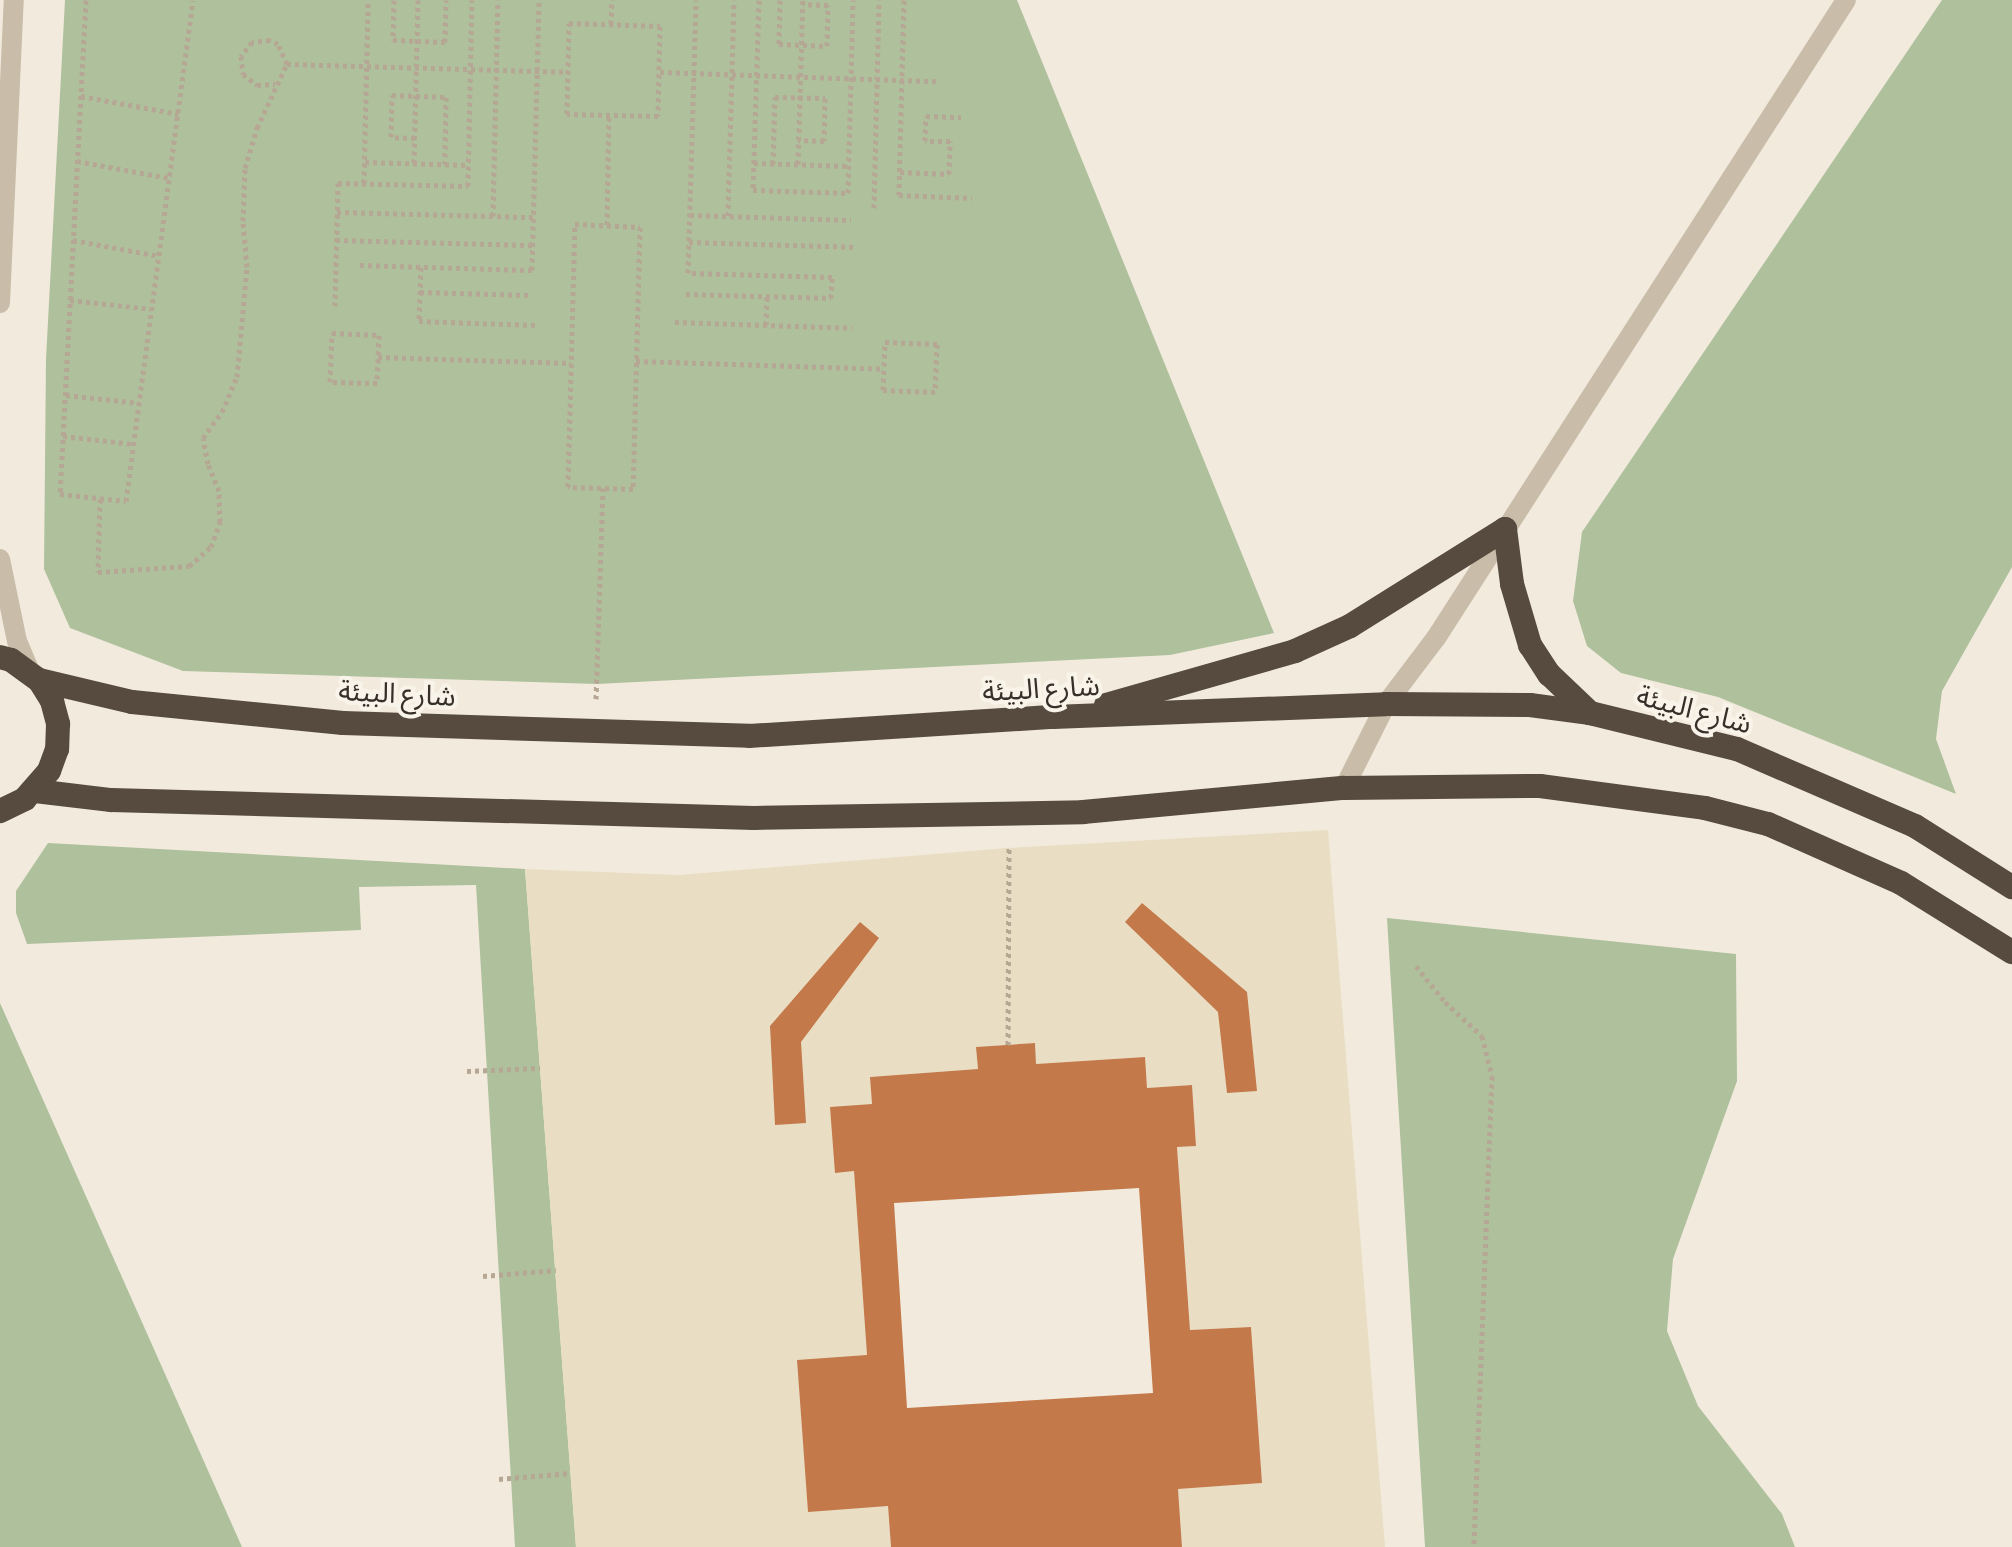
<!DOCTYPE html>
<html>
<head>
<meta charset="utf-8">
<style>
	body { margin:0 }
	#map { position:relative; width:2012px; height:1547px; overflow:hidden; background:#f2ebdd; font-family:"Source Sans 3","Noto Sans Arabic",sans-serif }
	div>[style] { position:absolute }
	.green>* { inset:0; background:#afc09d }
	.plaza>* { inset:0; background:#e9dec4 }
	.building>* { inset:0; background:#c3794a }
	.path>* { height:5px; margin-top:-2.5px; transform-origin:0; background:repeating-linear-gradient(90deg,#b5a793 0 4px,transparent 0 8px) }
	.minor>* { height:20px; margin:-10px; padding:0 10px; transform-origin:10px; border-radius:10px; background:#c9bda9 }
	.highway>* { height:24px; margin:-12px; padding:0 12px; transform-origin:12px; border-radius:12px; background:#574b40 }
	span { translate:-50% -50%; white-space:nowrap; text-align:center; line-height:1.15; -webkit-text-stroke:8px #f9f4e9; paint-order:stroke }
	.street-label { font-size:28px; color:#372f29 }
</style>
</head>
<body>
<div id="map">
	<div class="green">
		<div style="clip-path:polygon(65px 0,1017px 0,1274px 633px,1170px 655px,597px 684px,183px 671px,70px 628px,44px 569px,46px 359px)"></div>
		<div style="clip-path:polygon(1942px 0,2012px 0,2012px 567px,1942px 691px,1936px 739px,1956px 794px,1718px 697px,1621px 673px,1587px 646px,1573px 601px,1582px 532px)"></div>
		<div style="clip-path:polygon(48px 843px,525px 869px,576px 1547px,515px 1547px,476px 885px,359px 887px,361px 930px,27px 944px,16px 913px,16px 891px)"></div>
		<div style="clip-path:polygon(1387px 918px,1736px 954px,1737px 1081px,1673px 1259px,1667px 1331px,1698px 1406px,1782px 1514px,1795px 1547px,1425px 1547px)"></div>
		<div style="clip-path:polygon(0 1003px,242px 1547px,0 1547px)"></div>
	</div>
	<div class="plaza">
		<div style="clip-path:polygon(1328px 830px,1385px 1547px,1182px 1547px,1178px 1489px,1262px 1483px,1251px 1327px,1190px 1330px,1177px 1147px,1196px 1146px,1192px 1085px,1147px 1088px,1144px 1057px,1036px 1064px,1035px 1043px,977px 1047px,978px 1069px,871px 1077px,872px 1104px,836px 1173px,854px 1171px,867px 1356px,797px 1361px,808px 1511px,888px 1506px,891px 1547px,576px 1547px,525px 869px,679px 875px,1007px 848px)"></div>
	</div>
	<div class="building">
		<div style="clip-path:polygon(1142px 903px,1247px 992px,1257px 1091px,1227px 1093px,1218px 1012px,1125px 922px)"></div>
		<div style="clip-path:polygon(860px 922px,879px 938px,801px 1042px,806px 1123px,775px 1125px,770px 1026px)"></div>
		<div style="clip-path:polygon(evenodd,1035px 1043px,1036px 1064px,1145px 1057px,1147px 1088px,1192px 1085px,1196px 1146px,1177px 1147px,1190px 1330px,1251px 1327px,1262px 1483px,1178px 1489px,1182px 1547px,891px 1547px,888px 1506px,808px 1512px,797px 1360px,867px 1355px,854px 1171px,835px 1173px,830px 1107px,872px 1104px,870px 1077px,978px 1069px,976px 1047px,1035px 1043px,1139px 1188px,1153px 1393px,907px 1408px,894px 1203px,1139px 1188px)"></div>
	</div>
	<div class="path">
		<div style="left:86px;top:0;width:495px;rotate:93deg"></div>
		<div style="left:60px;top:494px;width:66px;rotate:6.1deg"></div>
		<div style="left:126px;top:501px;width:505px;rotate:-82.38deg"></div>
		<div style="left:394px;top:0;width:40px;rotate:91.4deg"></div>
		<div style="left:393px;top:40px;width:52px;rotate:2.2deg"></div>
		<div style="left:445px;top:42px;width:42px;rotate:-88.6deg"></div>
		<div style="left:759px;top:0;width:190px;rotate:91.8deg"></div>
		<div style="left:753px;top:190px;width:95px;rotate:1.8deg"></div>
		<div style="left:848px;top:193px;width:193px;rotate:-88.5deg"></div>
		<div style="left:780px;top:0;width:44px;rotate:91.3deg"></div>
		<div style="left:779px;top:44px;width:48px;rotate:2.4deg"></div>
		<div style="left:827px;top:46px;width:41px;rotate:-88.6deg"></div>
		<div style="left:828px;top:5px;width:25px;rotate:-178deg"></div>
		<div style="left:904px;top:0;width:195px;rotate:91.5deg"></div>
		<div style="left:899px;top:195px;width:73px;rotate:2.4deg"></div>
		<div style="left:569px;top:23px;width:91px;rotate:1.9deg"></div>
		<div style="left:660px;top:26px;width:90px;rotate:91.3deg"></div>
		<div style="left:658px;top:116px;width:91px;rotate:-178.7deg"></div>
		<div style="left:567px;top:114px;width:91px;rotate:-88.7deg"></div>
		<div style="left:611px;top:24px;width:24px;rotate:-88deg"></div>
		<div style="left:287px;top:64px;width:281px;rotate:1.6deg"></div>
		<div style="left:660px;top:72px;width:276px;rotate:1.9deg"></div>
		<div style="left:81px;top:96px;width:99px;rotate:10.5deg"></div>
		<div style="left:415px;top:138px;width:24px;rotate:-178deg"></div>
		<div style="left:391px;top:137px;width:42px;rotate:-88.6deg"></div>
		<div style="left:392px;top:95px;width:54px;rotate:2.1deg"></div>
		<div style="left:446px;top:97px;width:67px;rotate:90.9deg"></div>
		<div style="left:77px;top:161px;width:94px;rotate:10.5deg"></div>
		<div style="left:365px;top:162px;width:103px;rotate:1.7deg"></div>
		<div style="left:414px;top:163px;width:163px;rotate:-88.6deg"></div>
		<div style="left:754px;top:163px;width:94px;rotate:1.8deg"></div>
		<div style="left:773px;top:164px;width:67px;rotate:-88.3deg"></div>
		<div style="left:775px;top:97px;width:50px;rotate:1.1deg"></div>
		<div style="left:825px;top:98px;width:43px;rotate:91.3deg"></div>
		<div style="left:824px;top:141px;width:26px;rotate:-178deg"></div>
		<div style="left:798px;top:164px;width:164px;rotate:-88.3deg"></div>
		<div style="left:900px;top:172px;width:49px;rotate:2.3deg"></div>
		<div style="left:949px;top:174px;width:33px;rotate:-88deg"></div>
		<div style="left:950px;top:141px;width:25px;rotate:180deg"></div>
		<div style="left:925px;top:141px;width:25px;rotate:-88deg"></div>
		<div style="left:926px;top:116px;width:35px;rotate:2deg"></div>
		<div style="left:364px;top:183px;width:183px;rotate:-88.7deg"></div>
		<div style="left:874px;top:208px;width:208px;rotate:-88.6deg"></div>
		<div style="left:337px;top:212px;width:196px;rotate:1.5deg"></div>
		<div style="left:690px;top:215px;width:161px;rotate:1.8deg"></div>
		<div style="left:493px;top:216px;width:216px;rotate:-88.7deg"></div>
		<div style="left:728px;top:216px;width:216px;rotate:-88.4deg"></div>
		<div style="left:575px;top:224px;width:65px;rotate:2.6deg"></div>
		<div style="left:640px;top:227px;width:262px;rotate:91.5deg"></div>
		<div style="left:633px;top:489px;width:65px;rotate:-178.2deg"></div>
		<div style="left:568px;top:487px;width:263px;rotate:-88.5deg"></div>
		<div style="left:607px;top:225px;width:110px;rotate:-89deg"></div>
		<div style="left:73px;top:240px;width:87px;rotate:10.5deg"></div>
		<div style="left:336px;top:240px;width:197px;rotate:1.5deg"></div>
		<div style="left:689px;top:242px;width:164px;rotate:1.7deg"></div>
		<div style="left:360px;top:265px;width:172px;rotate:1.7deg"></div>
		<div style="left:532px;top:270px;width:270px;rotate:-88.5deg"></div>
		<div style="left:421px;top:267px;width:54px;rotate:92.1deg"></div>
		<div style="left:419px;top:321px;width:116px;rotate:2deg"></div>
		<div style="left:420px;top:292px;width:109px;rotate:1.6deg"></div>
		<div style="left:686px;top:294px;width:145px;rotate:1.6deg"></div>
		<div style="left:831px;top:298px;width:21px;rotate:-87deg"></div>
		<div style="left:832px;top:277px;width:144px;rotate:-178.4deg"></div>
		<div style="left:688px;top:273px;width:273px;rotate:-88.3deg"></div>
		<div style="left:70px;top:300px;width:81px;rotate:6.3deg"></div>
		<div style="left:335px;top:306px;width:123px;rotate:-88.6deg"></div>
		<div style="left:338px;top:183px;width:130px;rotate:1.3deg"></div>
		<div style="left:468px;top:186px;width:186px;rotate:-88.8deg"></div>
		<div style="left:675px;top:322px;width:177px;rotate:1.9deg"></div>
		<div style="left:766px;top:325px;width:29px;rotate:-88deg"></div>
		<div style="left:332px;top:333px;width:47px;rotate:2.4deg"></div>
		<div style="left:379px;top:335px;width:48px;rotate:92.4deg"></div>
		<div style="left:377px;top:383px;width:47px;rotate:-178.8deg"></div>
		<div style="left:330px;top:382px;width:49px;rotate:-87.7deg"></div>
		<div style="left:885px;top:342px;width:52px;rotate:2.2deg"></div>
		<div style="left:937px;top:344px;width:48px;rotate:92.4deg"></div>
		<div style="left:935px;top:392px;width:52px;rotate:-177.8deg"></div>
		<div style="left:883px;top:390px;width:48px;rotate:-87.6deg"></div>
		<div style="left:378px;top:357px;width:193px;rotate:1.8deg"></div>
		<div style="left:636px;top:361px;width:248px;rotate:1.8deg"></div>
		<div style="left:66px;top:395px;width:73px;rotate:6.3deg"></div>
		<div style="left:63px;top:436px;width:71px;rotate:6.4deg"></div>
		<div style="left:100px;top:499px;width:73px;rotate:91.6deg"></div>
		<div style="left:98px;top:572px;width:91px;rotate:-3.8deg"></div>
		<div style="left:189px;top:566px;width:29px;rotate:-41deg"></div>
		<div style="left:211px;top:547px;width:27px;rotate:-70deg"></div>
		<div style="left:220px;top:522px;width:31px;rotate:-92deg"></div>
		<div style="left:219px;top:491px;width:29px;rotate:-112deg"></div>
		<div style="left:208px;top:464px;width:26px;rotate:-101deg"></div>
		<div style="left:203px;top:438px;width:32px;rotate:-54deg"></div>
		<div style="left:222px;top:412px;width:38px;rotate:-67deg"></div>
		<div style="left:237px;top:377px;width:110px;rotate:-84.8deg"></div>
		<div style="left:247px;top:267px;width:46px;rotate:-95deg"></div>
		<div style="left:243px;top:221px;width:53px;rotate:-87.8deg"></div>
		<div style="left:245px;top:168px;width:42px;rotate:-73.3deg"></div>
		<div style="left:257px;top:128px;width:71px;rotate:-64.9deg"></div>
		<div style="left:287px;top:64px;width:22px;rotate:-114deg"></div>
		<div style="left:278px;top:44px;width:9px;rotate:-153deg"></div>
		<div style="left:270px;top:40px;width:18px;rotate:174deg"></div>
		<div style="left:252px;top:42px;width:18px;rotate:128deg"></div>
		<div style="left:241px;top:56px;width:18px;rotate:84deg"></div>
		<div style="left:243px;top:74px;width:18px;rotate:38deg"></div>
		<div style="left:257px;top:85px;width:18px;rotate:-3deg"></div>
		<div style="left:596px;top:699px;width:211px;rotate:-88.1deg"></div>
		<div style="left:1416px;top:966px;width:46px;rotate:51.1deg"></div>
		<div style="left:1445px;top:1002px;width:50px;rotate:42.6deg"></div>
		<div style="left:1482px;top:1036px;width:41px;rotate:76deg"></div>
		<div style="left:1492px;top:1076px;width:471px;rotate:92.2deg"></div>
		<div style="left:1008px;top:1045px;width:198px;rotate:-89.7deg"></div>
		<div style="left:467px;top:1071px;width:73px;rotate:-2.4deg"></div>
		<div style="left:483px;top:1276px;width:73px;rotate:-4.7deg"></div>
		<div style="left:499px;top:1479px;width:72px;rotate:-4.8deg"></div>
	</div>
	<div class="minor">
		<div style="left:0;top:303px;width:303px;rotate:-87.4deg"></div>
		<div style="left:0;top:559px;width:84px;rotate:78.3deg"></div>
		<div style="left:17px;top:641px;width:34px;rotate:67deg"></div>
		<div style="left:1344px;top:788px;width:94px;rotate:-63.4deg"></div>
		<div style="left:1386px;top:704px;width:83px;rotate:-52.9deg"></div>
		<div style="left:1436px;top:638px;width:758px;rotate:-57.27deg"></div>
	</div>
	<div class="highway">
		<div style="left:0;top:657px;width:11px;rotate:15deg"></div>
		<div style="left:11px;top:660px;width:34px;rotate:36deg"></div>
		<div style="left:39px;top:680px;width:25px;rotate:58deg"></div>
		<div style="left:52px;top:701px;width:24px;rotate:75deg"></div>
		<div style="left:58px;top:724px;width:25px;rotate:92deg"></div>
		<div style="left:57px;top:749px;width:23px;rotate:110deg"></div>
		<div style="left:49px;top:771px;width:37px;rotate:131deg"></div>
		<div style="left:25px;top:799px;width:28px;rotate:154deg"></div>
		<div style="left:39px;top:680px;width:96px;rotate:13.3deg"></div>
		<div style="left:132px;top:702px;width:212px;rotate:5.7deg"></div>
		<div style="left:343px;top:723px;width:406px;rotate:1.8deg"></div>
		<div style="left:749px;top:736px;width:305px;rotate:-3.6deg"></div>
		<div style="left:1053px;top:717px;width:333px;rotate:-2.2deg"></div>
		<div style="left:1386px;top:704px;width:144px;rotate:0.4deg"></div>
		<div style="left:1530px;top:705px;width:61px;rotate:7.6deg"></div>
		<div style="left:1590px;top:713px;width:151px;rotate:13.8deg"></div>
		<div style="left:1737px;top:749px;width:194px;rotate:23.4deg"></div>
		<div style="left:1915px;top:826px;width:115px;rotate:32.2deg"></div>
		<div style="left:1106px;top:705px;width:197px;rotate:-15.9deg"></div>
		<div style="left:1295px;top:651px;width:60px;rotate:-24.4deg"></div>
		<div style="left:1350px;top:626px;width:183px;rotate:-32deg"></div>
		<div style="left:1505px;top:529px;width:55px;rotate:82.7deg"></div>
		<div style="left:1512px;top:584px;width:64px;rotate:73.6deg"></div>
		<div style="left:1530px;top:645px;width:35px;rotate:57deg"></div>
		<div style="left:1549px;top:674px;width:57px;rotate:43.6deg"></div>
		<div style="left:35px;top:791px;width:77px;rotate:6.8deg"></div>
		<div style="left:111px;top:800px;width:643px;rotate:1.6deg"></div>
		<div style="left:754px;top:818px;width:329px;rotate:-1deg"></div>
		<div style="left:1083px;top:812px;width:262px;rotate:-5.3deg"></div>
		<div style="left:1344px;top:788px;width:196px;rotate:-0.6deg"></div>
		<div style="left:1540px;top:786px;width:166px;rotate:7.6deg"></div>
		<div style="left:1705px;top:808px;width:65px;rotate:14.3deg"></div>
		<div style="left:1768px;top:824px;width:145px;rotate:23.9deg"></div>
		<div style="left:1901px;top:883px;width:131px;rotate:31.9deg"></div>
	</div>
	<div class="street-label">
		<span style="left:1041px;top:689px;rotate:-3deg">شارع البيئة</span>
		<span style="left:397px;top:694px;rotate:3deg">شارع البيئة</span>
		<span style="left:1694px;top:710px;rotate:15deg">شارع البيئة</span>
	</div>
</div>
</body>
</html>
